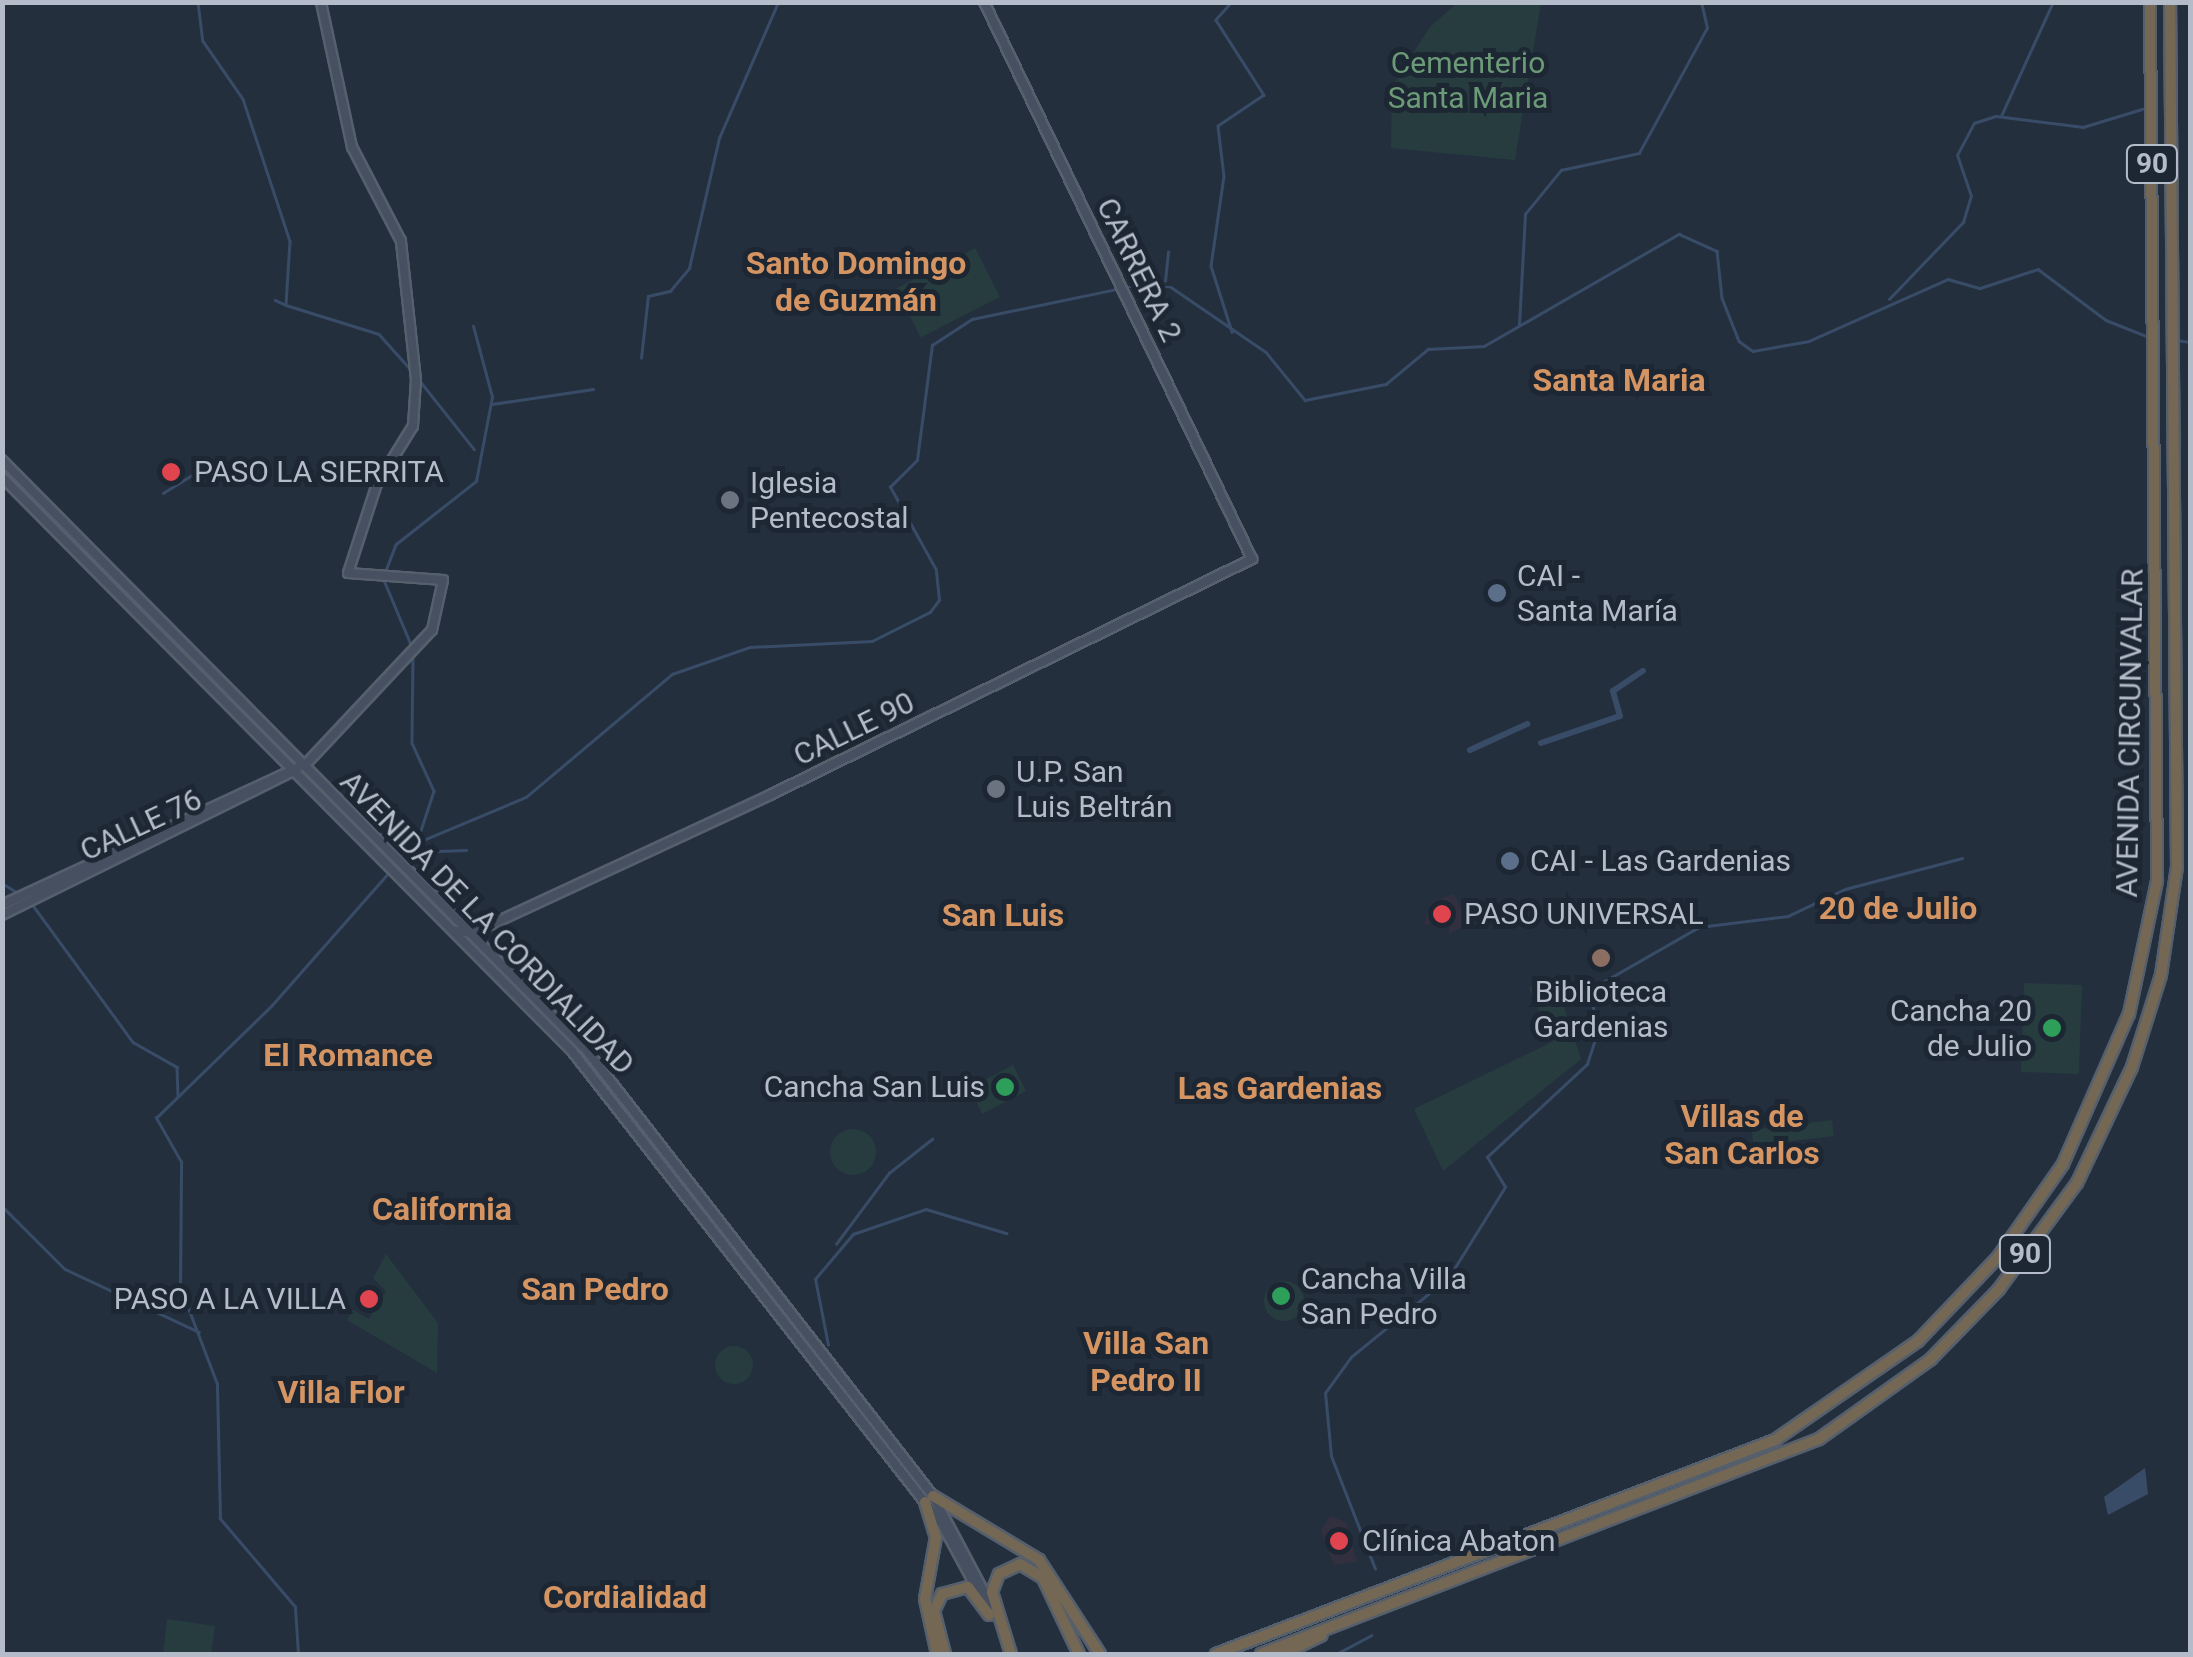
<!DOCTYPE html>
<html>
<head>
<meta charset="utf-8">
<style>
	body { margin:0 }
	#map { position:relative; width:2193px; height:1657px; overflow:hidden; background:#242f3e; font-family:Roboto,sans-serif }
	div>[style] { position:absolute }
	.medical>* { inset:0; background:#32303f }
	.green>* { inset:0; background:#263c3f; transform-origin:0 0 }
	.round { border-radius:50% }
	.water>* { inset:0; background:#394c67 }
	.stream>* { height:2.5px; margin:-1.25px; padding:0 1.25px; transform-origin:1.25px; border-radius:1.25px; background:#394c67 }
	.canal>* { height:6px; margin:-3px; padding:0 3px; transform-origin:3px; border-radius:3px; background:#394c67 }
	.roads { filter:drop-shadow(2px 0 #565f6c) drop-shadow(-2px 0 #565f6c) drop-shadow(0 2px #565f6c) drop-shadow(0 -2px #565f6c) }
	.secondary>* { height:8px; margin:-4px; padding:0 4px; transform-origin:4px; border-radius:4px; background:#465061 }
	.highway>* { height:10px; margin:-5px; padding:0 5px; transform-origin:5px; border-radius:5px; background:#746855 }
	.dots>* { width:28px; height:28px; translate:-50% -50%; box-sizing:border-box; border:5px solid #1d2633; border-radius:50% }
	span { translate:-50% -50%; white-space:nowrap; text-align:center; line-height:1.15; -webkit-text-stroke:10px #1d2633; paint-order:stroke }
	.shield-label span { padding:2px 8px; background:#1d2633; border:2px solid; border-radius:8px; -webkit-text-stroke-width:0 }
	.shield-label { font-size:28px; color:#b4bcc9; font-weight:700 }
	.park-label { font-size:30px; color:#6b9a76 }
	.street-label { font-size:30px; color:#b4bcc9 }
	.poi-label { font-size:30px; color:#b4bcc9 }
	.left { translate:0 -50%; text-align:left }
	.right { translate:-100% -50%; text-align:right }
	.neighbourhood-label { font-size:32px; color:#d59563; font-weight:700 }
	.frame { position:absolute; inset:0; border:5px solid #b4bcc9; pointer-events:none }
</style>
</head>
<body>
<div id="map">
	<div class="medical">
		<div style="clip-path:polygon(1454px 894px,1468px 924px,1449px 934px,1450px 917px,1424px 926px,1431px 902px)"></div>
		<div style="clip-path:polygon(1330px 1516px,1346px 1522px,1357px 1562px,1334px 1565px,1321px 1530px)"></div>
	</div>
	<div class="green">
		<div style="clip-path:polygon(1458px 2px,1541px 3px,1515px 160px,1391px 148px,1392px 87px,1429px 28px)"></div>
		<div style="left:975px;top:248px;width:55px;height:89px;rotate:63deg"></div>
		<div style="clip-path:polygon(1554px 976px,1581px 1059px,1443px 1171px,1414px 1109px,1554px 1041px,1529px 988px)"></div>
		<div style="left:2024px;top:983px;width:58px;height:89px;rotate:2deg"></div>
		<div style="clip-path:polygon(1013px 1065px,1026px 1091px,982px 1114px,973px 1095px,979px 1083px)"></div>
		<div style="left:1832px;top:1120px;width:16px;height:81px;rotate:83deg"></div>
		<div class="round" style="left:830px;top:1129px;width:46px;height:46px"></div>
		<div style="clip-path:polygon(386px 1254px,438px 1323px,437px 1373px,347px 1320px,353px 1310px,369px 1319px,386px 1291px,373px 1278px)"></div>
		<div class="round" style="left:1264px;top:1281px;width:40px;height:40px"></div>
		<div class="round" style="left:715px;top:1346px;width:38px;height:38px"></div>
		<div style="clip-path:polygon(167px 1619px,215px 1626px,211px 1654px,163px 1654px)"></div>
	</div>
	<div class="water">
		<div style="clip-path:polygon(2145px 1468px,2148px 1494px,2108px 1515px,2104px 1497px)"></div>
	</div>
	<div class="stream">
		<div style="left:198px;top:2px;width:39px;rotate:83deg"></div>
		<div style="left:203px;top:41px;width:70px;rotate:55.4deg"></div>
		<div style="left:243px;top:99px;width:150px;rotate:71.7deg"></div>
		<div style="left:290px;top:241px;width:64px;rotate:93.6deg"></div>
		<div style="left:286px;top:305px;width:97px;rotate:17.3deg"></div>
		<div style="left:379px;top:334px;width:50px;rotate:48.3deg"></div>
		<div style="left:1232px;top:2px;width:24px;rotate:132deg"></div>
		<div style="left:1216px;top:20px;width:89px;rotate:57.4deg"></div>
		<div style="left:1264px;top:95px;width:55px;rotate:146deg"></div>
		<div style="left:1218px;top:126px;width:50px;rotate:83.2deg"></div>
		<div style="left:1224px;top:176px;width:91px;rotate:98.2deg"></div>
		<div style="left:1211px;top:266px;width:69px;rotate:72.3deg"></div>
		<div style="left:2001px;top:116px;width:125px;rotate:-65.5deg"></div>
		<div style="left:1165px;top:281px;width:29px;rotate:-84deg"></div>
		<div style="left:1125px;top:287px;width:46px"></div>
		<div style="left:1171px;top:287px;width:115px;rotate:34.4deg"></div>
		<div style="left:1266px;top:352px;width:62px;rotate:50.9deg"></div>
		<div style="left:1305px;top:400px;width:83px;rotate:-11.2deg"></div>
		<div style="left:1386px;top:384px;width:55px;rotate:-39.8deg"></div>
		<div style="left:1428px;top:349px;width:56px;rotate:-3.1deg"></div>
		<div style="left:1484px;top:346px;width:225px;rotate:-29.9deg"></div>
		<div style="left:1679px;top:234px;width:42px;rotate:24.1deg"></div>
		<div style="left:1717px;top:251px;width:47px;rotate:83.9deg"></div>
		<div style="left:1722px;top:298px;width:46px;rotate:68.4deg"></div>
		<div style="left:1739px;top:341px;width:17px;rotate:36deg"></div>
		<div style="left:1753px;top:351px;width:57px;rotate:-10.1deg"></div>
		<div style="left:1809px;top:341px;width:152px;rotate:-24deg"></div>
		<div style="left:1948px;top:279px;width:33px;rotate:16deg"></div>
		<div style="left:1980px;top:288px;width:61px;rotate:-18.1deg"></div>
		<div style="left:2038px;top:269px;width:85px;rotate:36.9deg"></div>
		<div style="left:2106px;top:320px;width:46px;rotate:21.6deg"></div>
		<div style="left:1889px;top:299px;width:107px;rotate:-46.1deg"></div>
		<div style="left:1963px;top:222px;width:27px;rotate:-73deg"></div>
		<div style="left:1971px;top:196px;width:43px;rotate:-108.9deg"></div>
		<div style="left:1957px;top:155px;width:36px;rotate:-62deg"></div>
		<div style="left:1974px;top:123px;width:23px;rotate:-18deg"></div>
		<div style="left:1996px;top:116px;width:88px;rotate:7.2deg"></div>
		<div style="left:2083px;top:127px;width:62px;rotate:-17deg"></div>
		<div style="left:275px;top:300px;width:12px;rotate:24deg"></div>
		<div style="left:1519px;top:325px;width:111px;rotate:-86.9deg"></div>
		<div style="left:1525px;top:214px;width:57px;rotate:-50.7deg"></div>
		<div style="left:1561px;top:170px;width:80px;rotate:-12.3deg"></div>
		<div style="left:1639px;top:153px;width:142px;rotate:-61.5deg"></div>
		<div style="left:1707px;top:28px;width:27px;rotate:-103deg"></div>
		<div style="left:2177px;top:340px;width:13px;rotate:9deg"></div>
		<div style="left:641px;top:358px;width:62px;rotate:-83.6deg"></div>
		<div style="left:648px;top:296px;width:23px;rotate:-13deg"></div>
		<div style="left:670px;top:291px;width:30px;rotate:-50deg"></div>
		<div style="left:689px;top:268px;width:133px;rotate:-77deg"></div>
		<div style="left:719px;top:138px;width:148px;rotate:-66.5deg"></div>
		<div style="left:420px;top:381px;width:87px;rotate:51.5deg"></div>
		<div style="left:492px;top:404px;width:102px;rotate:-8.4deg"></div>
		<div style="left:163px;top:493px;width:34px;rotate:-32deg"></div>
		<div style="left:385px;top:572px;width:30px;rotate:-69deg"></div>
		<div style="left:396px;top:544px;width:102px;rotate:-38.2deg"></div>
		<div style="left:476px;top:481px;width:86px;rotate:-79.2deg"></div>
		<div style="left:492px;top:397px;width:73px;rotate:-105deg"></div>
		<div style="left:384px;top:580px;width:73px;rotate:67.3deg"></div>
		<div style="left:413px;top:655px;width:88px;rotate:90.7deg"></div>
		<div style="left:412px;top:743px;width:53px;rotate:65.4deg"></div>
		<div style="left:434px;top:791px;width:48px;rotate:108.1deg"></div>
		<div style="left:414px;top:844px;width:121px;rotate:-22.8deg"></div>
		<div style="left:526px;top:797px;width:191px;rotate:-40.1deg"></div>
		<div style="left:672px;top:674px;width:83px;rotate:-19.1deg"></div>
		<div style="left:750px;top:647px;width:122px;rotate:-2.8deg"></div>
		<div style="left:872px;top:641px;width:65px;rotate:-26.6deg"></div>
		<div style="left:930px;top:612px;width:15px;rotate:-53deg"></div>
		<div style="left:939px;top:600px;width:30px;rotate:-96deg"></div>
		<div style="left:936px;top:570px;width:95px;rotate:-119deg"></div>
		<div style="left:890px;top:487px;width:38px;rotate:-45deg"></div>
		<div style="left:917px;top:460px;width:116px;rotate:-82.6deg"></div>
		<div style="left:932px;top:345px;width:48px;rotate:-33deg"></div>
		<div style="left:972px;top:319px;width:148px;rotate:-11.7deg"></div>
		<div style="left:409px;top:852px;width:57px;rotate:-2deg"></div>
		<div style="left:2px;top:883px;width:19px;rotate:32deg"></div>
		<div style="left:32px;top:904px;width:171px;rotate:53.8deg"></div>
		<div style="left:133px;top:1042px;width:51px;rotate:29.6deg"></div>
		<div style="left:177px;top:1067px;width:28px;rotate:88deg"></div>
		<div style="left:2px;top:1206px;width:89px;rotate:45deg"></div>
		<div style="left:65px;top:1269px;width:148px;rotate:25.2deg"></div>
		<div style="left:836px;top:1244px;width:89px;rotate:-53.3deg"></div>
		<div style="left:889px;top:1173px;width:55px;rotate:-38.3deg"></div>
		<div style="left:828px;top:1345px;width:67px;rotate:-101.1deg"></div>
		<div style="left:815px;top:1279px;width:59px;rotate:-49.8deg"></div>
		<div style="left:853px;top:1234px;width:77px;rotate:-18.9deg"></div>
		<div style="left:926px;top:1209px;width:84px;rotate:16.7deg"></div>
		<div style="left:1375px;top:1569px;width:121px;rotate:-111.3deg"></div>
		<div style="left:1331px;top:1456px;width:63px;rotate:-95.4deg"></div>
		<div style="left:1325px;top:1393px;width:44px;rotate:-54.2deg"></div>
		<div style="left:1351px;top:1357px;width:127px;rotate:-39.2deg"></div>
		<div style="left:1449px;top:1277px;width:106px;rotate:-58.1deg"></div>
		<div style="left:1505px;top:1187px;width:35px;rotate:-121deg"></div>
		<div style="left:1487px;top:1157px;width:137px;rotate:-42.9deg"></div>
		<div style="left:1587px;top:1064px;width:36px;rotate:-72deg"></div>
		<div style="left:1598px;top:1030px;width:41px;rotate:-102.7deg"></div>
		<div style="left:1589px;top:990px;width:127px;rotate:-29.8deg"></div>
		<div style="left:1699px;top:927px;width:90px;rotate:-7deg"></div>
		<div style="left:1788px;top:916px;width:63px;rotate:-25.3deg"></div>
		<div style="left:1845px;top:889px;width:121px;rotate:-14.8deg"></div>
		<div style="left:298px;top:1654px;width:47px;rotate:-93.7deg"></div>
		<div style="left:295px;top:1607px;width:116px;rotate:-130.4deg"></div>
		<div style="left:220px;top:1519px;width:135px;rotate:-91.3deg"></div>
		<div style="left:217px;top:1384px;width:104px;rotate:-110.9deg"></div>
		<div style="left:180px;top:1287px;width:125px;rotate:-89.5deg"></div>
		<div style="left:181px;top:1162px;width:51px;rotate:-119.6deg"></div>
		<div style="left:156px;top:1118px;width:162px;rotate:-44.2deg"></div>
		<div style="left:272px;top:1005px;width:215px;rotate:-48.6deg"></div>
		<div style="left:1336px;top:1654px;width:40px;rotate:-28deg"></div>
	</div>
	<div class="canal">
		<div style="left:1541px;top:743px;width:83px;rotate:-18.9deg"></div>
		<div style="left:1620px;top:716px;width:26px;rotate:-106deg"></div>
		<div style="left:1613px;top:691px;width:36px;rotate:-34deg"></div>
		<div style="left:1470px;top:750px;width:63px;rotate:-24.5deg"></div>
	</div>
	<div class="roads">
		<div class="secondary">
			<div style="left:2px;top:460px;width:832px;rotate:45.29deg"></div>
			<div style="left:587px;top:1051px;width:564px;rotate:52.13deg"></div>
			<div style="left:933px;top:1496px;width:123px;rotate:62deg"></div>
			<div style="left:2px;top:477px;width:809px;rotate:45.2deg"></div>
			<div style="left:572px;top:1051px;width:601px;rotate:51.97deg"></div>
			<div style="left:942px;top:1524px;width:84px;rotate:61.6deg"></div>
			<div style="left:2px;top:905px;width:335px;rotate:-24.9deg"></div>
			<div style="left:306px;top:764px;width:184px;rotate:-46.8deg"></div>
			<div style="left:432px;top:630px;width:51px;rotate:-77.6deg"></div>
			<div style="left:443px;top:580px;width:95px;rotate:-175.8deg"></div>
			<div style="left:348px;top:573px;width:94px;rotate:-72deg"></div>
			<div style="left:377px;top:484px;width:68px;rotate:-58.2deg"></div>
			<div style="left:413px;top:426px;width:46px;rotate:-86.3deg"></div>
			<div style="left:416px;top:380px;width:140px;rotate:-96.2deg"></div>
			<div style="left:401px;top:241px;width:106px;rotate:-117.5deg"></div>
			<div style="left:352px;top:147px;width:148px;rotate:-102.1deg"></div>
			<div style="left:2px;top:915px;width:325px;rotate:-26.3deg"></div>
			<div style="left:455px;top:931px;width:18px;rotate:6deg"></div>
			<div style="left:473px;top:933px;width:327px;rotate:-24.9deg"></div>
			<div style="left:770px;top:795px;width:537px;rotate:-26.09deg"></div>
			<div style="left:1252px;top:559px;width:618px;rotate:-115.69deg"></div>
		</div>
		<div class="highway">
			<div style="left:933px;top:1496px;width:124px;rotate:31.1deg"></div>
			<div style="left:1039px;top:1560px;width:112px;rotate:57deg"></div>
			<div style="left:925px;top:1502px;width:37px;rotate:73deg"></div>
			<div style="left:936px;top:1537px;width:63px;rotate:100.1deg"></div>
			<div style="left:925px;top:1599px;width:56px;rotate:77.7deg"></div>
			<div style="left:945px;top:1654px;width:44px;rotate:-104.3deg"></div>
			<div style="left:934px;top:1611px;width:19px;rotate:-65deg"></div>
			<div style="left:942px;top:1594px;width:27px;rotate:-15deg"></div>
			<div style="left:968px;top:1587px;width:35px;rotate:53deg"></div>
			<div style="left:1011px;top:1654px;width:65px;rotate:-107deg"></div>
			<div style="left:992px;top:1592px;width:19px;rotate:-69deg"></div>
			<div style="left:999px;top:1574px;width:23px;rotate:-25deg"></div>
			<div style="left:1020px;top:1564px;width:27px;rotate:31deg"></div>
			<div style="left:1043px;top:1578px;width:84px;rotate:64.7deg"></div>
			<div style="left:1216px;top:1654px;width:599px;rotate:-20.95deg"></div>
			<div style="left:1775px;top:1440px;width:174px;rotate:-34.7deg"></div>
			<div style="left:1918px;top:1341px;width:116px;rotate:-46.4deg"></div>
			<div style="left:1998px;top:1257px;width:113px;rotate:-55deg"></div>
			<div style="left:2063px;top:1164px;width:164px;rotate:-66.3deg"></div>
			<div style="left:2129px;top:1014px;width:136px;rotate:-78.1deg"></div>
			<div style="left:2157px;top:881px;width:879px;rotate:-90.46deg"></div>
			<div style="left:1261px;top:1654px;width:598px;rotate:-21.07deg"></div>
			<div style="left:1819px;top:1439px;width:138px;rotate:-35.5deg"></div>
			<div style="left:1931px;top:1359px;width:98px;rotate:-45.8deg"></div>
			<div style="left:1999px;top:1289px;width:132px;rotate:-53.7deg"></div>
			<div style="left:2077px;top:1183px;width:128px;rotate:-64.6deg"></div>
			<div style="left:2132px;top:1067px;width:96px;rotate:-72.5deg"></div>
			<div style="left:2161px;top:975px;width:109px;rotate:-81.6deg"></div>
			<div style="left:2177px;top:867px;width:865px;rotate:-90.46deg"></div>
			<div style="left:1283px;top:1654px;width:43px;rotate:-26deg"></div>
		</div>
	</div>
	<div class="dots">
		<div style="left:171px;top:472px;background:#e0444e"></div>
		<div style="left:730px;top:500px;background:#6b7280"></div>
		<div style="left:1497px;top:593px;background:#5c6f8a"></div>
		<div style="left:996px;top:789px;background:#6b7280"></div>
		<div style="left:1510px;top:861px;background:#5c6f8a"></div>
		<div style="left:1442px;top:914px;background:#e0444e"></div>
		<div style="left:1601px;top:958px;background:#8d6e63"></div>
		<div style="left:2052px;top:1028px;background:#2e9e5b"></div>
		<div style="left:1005px;top:1087px;background:#2e9e5b"></div>
		<div style="left:1281px;top:1296px;background:#2e9e5b"></div>
		<div style="left:369px;top:1299px;background:#e0444e"></div>
		<div style="left:1339px;top:1541px;background:#e0444e"></div>
	</div>
	<div class="shield-label">
		<span style="left:2152px;top:164px">90</span>
		<span style="left:2025px;top:1254px">90</span>
	</div>
	<div class="park-label">
		<span style="left:1468px;top:80px">Cementerio<br>Santa Maria</span>
	</div>
	<div class="street-label">
		<span style="left:1139px;top:270px;rotate:64deg">CARRERA 2</span>
		<span style="left:854px;top:729px;rotate:-26deg">CALLE 90</span>
		<span style="left:2130px;top:733px;rotate:-89deg">AVENIDA CIRCUNVALAR</span>
		<span style="left:141px;top:825px;rotate:-25deg">CALLE 76</span>
		<span style="left:487px;top:923px;rotate:46deg">AVENIDA DE LA CORDIALIDAD</span>
	</div>
	<div class="poi-label">
		<span class="left" style="left:194px;top:472px">PASO LA SIERRITA</span>
		<span class="left" style="left:750px;top:500px">Iglesia<br>Pentecostal</span>
		<span class="left" style="left:1517px;top:593px">CAI -<br>Santa María</span>
		<span class="left" style="left:1016px;top:789px">U.P. San<br>Luis Beltrán</span>
		<span class="left" style="left:1530px;top:861px">CAI - Las Gardenias</span>
		<span class="left" style="left:1464px;top:914px">PASO UNIVERSAL</span>
		<span style="left:1601px;top:1009px">Biblioteca<br>Gardenias</span>
		<span class="right" style="left:2032px;top:1028px">Cancha 20<br>de Julio</span>
		<span class="right" style="left:985px;top:1087px">Cancha San Luis</span>
		<span class="left" style="left:1301px;top:1296px">Cancha Villa<br>San Pedro</span>
		<span class="right" style="left:346px;top:1299px">PASO A LA VILLA</span>
		<span class="left" style="left:1362px;top:1541px">Clínica Abaton</span>
	</div>
	<div class="neighbourhood-label">
		<span style="left:856px;top:282px">Santo Domingo<br>de Guzmán</span>
		<span style="left:1619px;top:380px">Santa Maria</span>
		<span style="left:1898px;top:908px">20 de Julio</span>
		<span style="left:1003px;top:915px">San Luis</span>
		<span style="left:348px;top:1055px">El Romance</span>
		<span style="left:1280px;top:1088px">Las Gardenias</span>
		<span style="left:1742px;top:1135px">Villas de<br>San Carlos</span>
		<span style="left:442px;top:1209px">California</span>
		<span style="left:595px;top:1289px">San Pedro</span>
		<span style="left:1146px;top:1362px">Villa San<br>Pedro II</span>
		<span style="left:341px;top:1392px">Villa Flor</span>
		<span style="left:625px;top:1597px">Cordialidad</span>
	</div>
	<div class="frame"></div>
</div>
</body>
</html>
